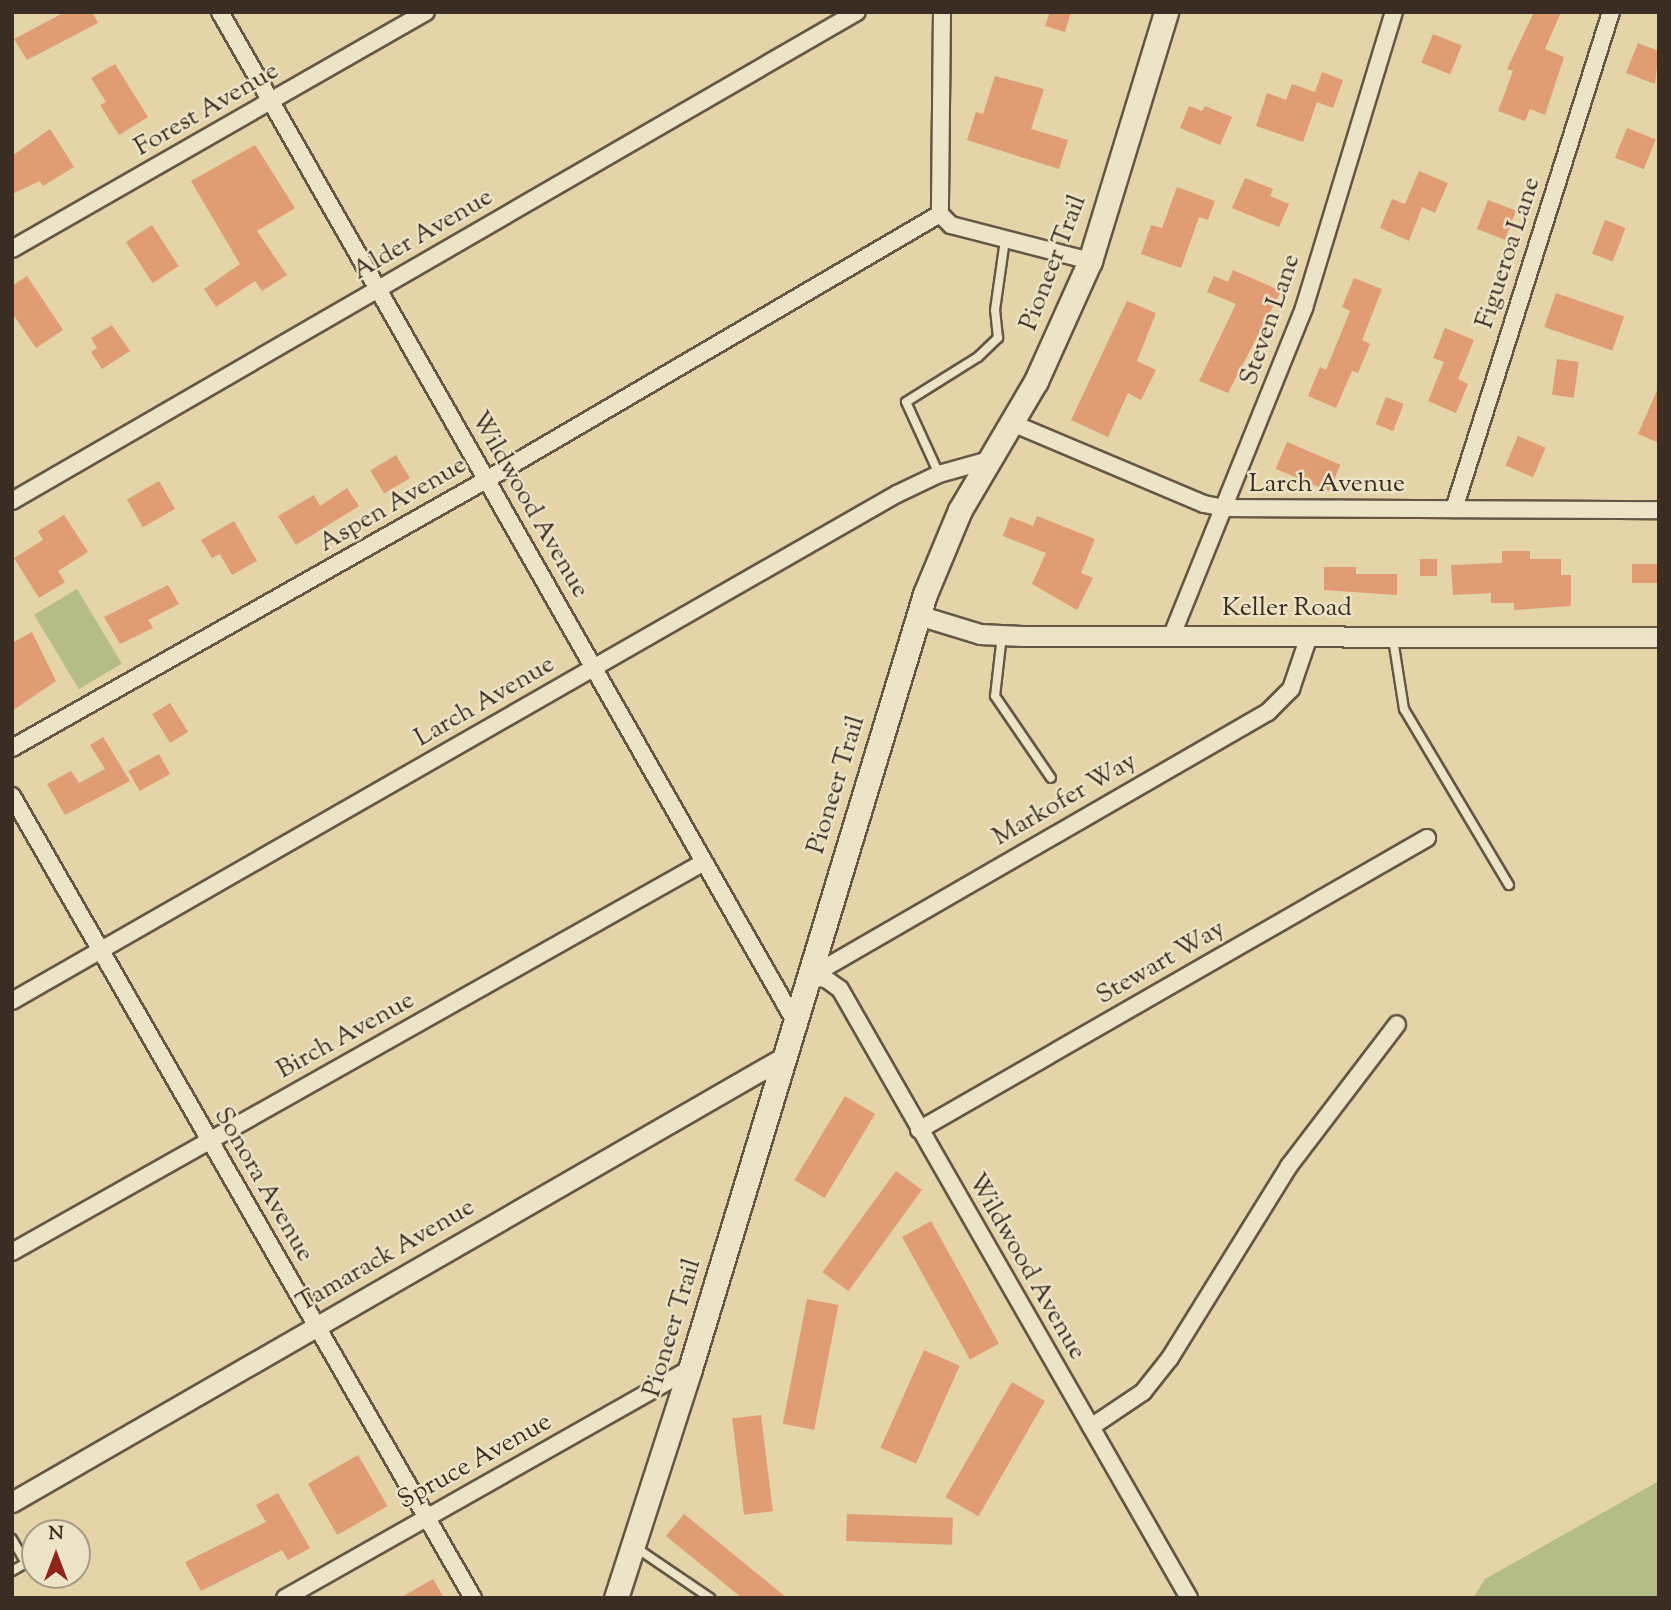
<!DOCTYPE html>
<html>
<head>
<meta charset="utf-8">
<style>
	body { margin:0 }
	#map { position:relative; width:1671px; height:1610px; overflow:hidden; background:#e4d4a8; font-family:"Sorts Mill Goudy",serif }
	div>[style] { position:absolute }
	.green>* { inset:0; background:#b4bd88; transform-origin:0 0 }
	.building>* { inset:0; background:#e09c72; transform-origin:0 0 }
	.roads { filter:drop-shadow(2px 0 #655645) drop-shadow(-2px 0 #655645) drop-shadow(0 2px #655645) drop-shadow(0 -2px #655645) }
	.service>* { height:8px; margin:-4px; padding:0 4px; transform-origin:4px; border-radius:4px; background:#ede3c6 }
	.minor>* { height:16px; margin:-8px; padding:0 8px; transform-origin:8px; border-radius:8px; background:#ede3c6 }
	.tertiary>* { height:19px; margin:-9.5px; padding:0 9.5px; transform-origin:9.5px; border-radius:9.5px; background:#ede3c6 }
	.secondary>* { height:23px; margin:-11.5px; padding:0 11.5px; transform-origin:11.5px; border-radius:11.5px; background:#ede3c6 }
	span { translate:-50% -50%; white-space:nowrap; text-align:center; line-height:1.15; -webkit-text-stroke:5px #ede3c6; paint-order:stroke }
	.street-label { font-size:26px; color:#3b2c24 }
	.frame { position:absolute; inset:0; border:14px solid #3b2c24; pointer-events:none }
	.north { position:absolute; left:21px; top:1519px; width:70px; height:70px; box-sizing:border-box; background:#ede3c6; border:2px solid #a69a85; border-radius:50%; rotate:0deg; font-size:19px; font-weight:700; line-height:28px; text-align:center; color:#3b2c24 }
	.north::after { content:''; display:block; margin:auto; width:24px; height:32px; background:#8f2418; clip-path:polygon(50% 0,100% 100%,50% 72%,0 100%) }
</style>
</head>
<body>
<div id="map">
	<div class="green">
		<div style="left:77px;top:589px;width:87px;height:50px;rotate:59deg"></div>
		<div style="clip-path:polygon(1659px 1481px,1659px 1598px,1473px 1598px,1485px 1579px)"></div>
	</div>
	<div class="building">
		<div style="clip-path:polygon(65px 12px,92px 12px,98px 23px,27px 60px,14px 39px)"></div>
		<div style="clip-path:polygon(1050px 12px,1071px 12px,1065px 32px,1045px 26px)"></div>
		<div style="clip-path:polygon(1534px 12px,1561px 12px,1545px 49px,1564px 57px,1545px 115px,1530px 109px,1525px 121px,1498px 111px,1513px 71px,1507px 69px)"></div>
		<div style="left:1433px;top:34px;width:31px;height:31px;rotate:22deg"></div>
		<div style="clip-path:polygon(1638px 43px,1659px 51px,1655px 84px,1626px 73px)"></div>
		<div style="clip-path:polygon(115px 64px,148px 117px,119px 135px,100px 105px,106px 102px,91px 78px)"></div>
		<div style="clip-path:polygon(1322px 72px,1343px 80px,1333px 108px,1317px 102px,1303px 142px,1256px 126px,1267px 93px,1286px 100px,1292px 84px,1315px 92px)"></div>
		<div style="clip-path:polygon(995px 76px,1044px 89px,1031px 129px,1068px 140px,1059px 169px,967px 140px,976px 112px,983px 114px)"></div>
		<div style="clip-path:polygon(1189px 106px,1202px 111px,1205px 106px,1232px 117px,1220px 145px,1180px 128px)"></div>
		<div style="left:1627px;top:128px;width:31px;height:32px;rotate:22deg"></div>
		<div style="clip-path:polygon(50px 129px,74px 167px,43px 186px,40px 181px,12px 194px,12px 156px)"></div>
		<div style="clip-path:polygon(255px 145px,295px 208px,257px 231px,287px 275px,262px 291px,255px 281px,216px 307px,204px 289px,240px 264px,191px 181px)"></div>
		<div style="clip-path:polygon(1419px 171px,1448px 183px,1435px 213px,1422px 207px,1409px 241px,1380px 228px,1392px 199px,1405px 204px)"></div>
		<div style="clip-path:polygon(1245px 178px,1273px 189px,1270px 196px,1289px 204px,1279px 227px,1232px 208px)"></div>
		<div style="clip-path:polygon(1177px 187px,1215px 201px,1208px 220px,1199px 217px,1181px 268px,1141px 254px,1151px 225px,1162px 228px)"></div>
		<div style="left:1488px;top:200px;width:30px;height:31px;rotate:21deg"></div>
		<div style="left:1605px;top:220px;width:22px;height:36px;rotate:21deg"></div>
		<div style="left:152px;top:225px;width:49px;height:31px;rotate:57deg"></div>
		<div style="clip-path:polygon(1233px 270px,1281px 291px,1228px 393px,1199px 381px,1236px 304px,1207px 292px,1214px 276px,1228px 282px)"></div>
		<div style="clip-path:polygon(27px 276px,63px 330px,36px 348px,12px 313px,12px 286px)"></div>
		<div style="clip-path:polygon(1354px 278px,1382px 289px,1362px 340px,1370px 344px,1358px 373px,1352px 371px,1336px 408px,1308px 396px,1320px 367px,1326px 370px,1350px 311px,1342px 307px)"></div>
		<div style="left:1556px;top:293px;width:72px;height:36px;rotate:19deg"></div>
		<div style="clip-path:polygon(1127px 301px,1156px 313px,1137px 361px,1156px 370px,1141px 400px,1128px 393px,1108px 437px,1071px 420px)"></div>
		<div style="clip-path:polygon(112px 325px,130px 351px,102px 369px,91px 352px,97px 348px,91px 338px)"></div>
		<div style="clip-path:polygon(1445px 328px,1474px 340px,1458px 379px,1468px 384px,1456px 413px,1428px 401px,1444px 362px,1433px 358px)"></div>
		<div style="left:1557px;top:359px;width:22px;height:36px;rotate:8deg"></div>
		<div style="clip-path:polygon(1659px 386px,1659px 443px,1638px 434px)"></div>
		<div style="left:1386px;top:397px;width:19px;height:29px;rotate:21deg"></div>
		<div style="left:1518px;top:436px;width:30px;height:32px;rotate:23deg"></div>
		<div style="left:1287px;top:442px;width:58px;height:29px;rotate:23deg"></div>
		<div style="left:396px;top:455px;width:27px;height:30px;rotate:59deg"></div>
		<div style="left:159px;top:481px;width:32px;height:37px;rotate:60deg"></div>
		<div style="clip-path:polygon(347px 488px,359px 506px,296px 545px,278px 516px,314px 495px,320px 506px)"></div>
		<div style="clip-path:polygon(64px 515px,88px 552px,58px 571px,65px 582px,39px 598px,14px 558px,43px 540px,38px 531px)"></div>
		<div style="clip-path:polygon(1037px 516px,1095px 539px,1081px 573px,1093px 578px,1077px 610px,1032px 584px,1046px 553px,1003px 536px,1010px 517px,1033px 526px)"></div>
		<div style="clip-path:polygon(234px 521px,257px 561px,232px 575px,220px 554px,212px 558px,201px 540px)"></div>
		<div style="clip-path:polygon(1502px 551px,1530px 551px,1530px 559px,1561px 559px,1561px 575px,1571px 575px,1571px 606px,1514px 610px,1514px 603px,1491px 603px,1491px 593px,1453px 595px,1451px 565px,1502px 563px)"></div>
		<div style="left:1437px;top:559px;width:17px;height:17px;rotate:90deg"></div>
		<div style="left:1632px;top:564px;width:25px;height:19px"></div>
		<div style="clip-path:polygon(1324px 567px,1356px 567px,1356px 574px,1397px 574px,1397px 595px,1324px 590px)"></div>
		<div style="clip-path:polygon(168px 585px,179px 604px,148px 620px,153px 628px,120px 644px,104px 617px)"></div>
		<div style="clip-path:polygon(32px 632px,56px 681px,12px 711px,12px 643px)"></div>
		<div style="left:170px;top:703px;width:34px;height:21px;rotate:58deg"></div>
		<div style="clip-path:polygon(103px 737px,130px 781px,65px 815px,47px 784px,71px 771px,79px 783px,105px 769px,90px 745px)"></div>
		<div style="left:159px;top:754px;width:23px;height:35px;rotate:61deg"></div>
		<div style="left:845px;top:1096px;width:35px;height:98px;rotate:31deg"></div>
		<div style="left:896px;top:1171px;width:32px;height:125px;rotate:36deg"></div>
		<div style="left:931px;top:1221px;width:140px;height:33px;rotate:61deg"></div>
		<div style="left:807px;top:1299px;width:32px;height:127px;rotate:11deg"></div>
		<div style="left:924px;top:1350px;width:39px;height:107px;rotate:24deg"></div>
		<div style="left:1012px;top:1382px;width:38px;height:133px;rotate:30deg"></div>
		<div style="left:761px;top:1415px;width:97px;height:29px;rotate:83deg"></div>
		<div style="left:358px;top:1455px;width:59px;height:58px;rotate:60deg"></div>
		<div style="clip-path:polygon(278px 1493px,310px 1548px,288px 1560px,282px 1550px,201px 1591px,185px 1562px,266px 1522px,256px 1505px)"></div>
		<div style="clip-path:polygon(684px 1514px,787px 1598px,742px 1598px,666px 1536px)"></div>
		<div style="left:847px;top:1514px;width:106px;height:27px;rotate:2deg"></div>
		<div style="clip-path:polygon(433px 1579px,444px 1598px,400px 1598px)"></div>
	</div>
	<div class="roads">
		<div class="service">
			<div style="left:939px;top:474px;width:79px;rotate:-114.6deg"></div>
			<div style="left:906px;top:402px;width:85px;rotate:-32deg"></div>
			<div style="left:978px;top:357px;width:28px;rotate:-44deg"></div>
			<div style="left:998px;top:338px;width:28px;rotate:-96deg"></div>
			<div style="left:995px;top:310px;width:71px;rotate:-81.9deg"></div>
			<div style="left:1002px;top:635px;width:61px;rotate:96.5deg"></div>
			<div style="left:995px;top:696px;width:99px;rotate:55.7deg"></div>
			<div style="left:1393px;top:639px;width:71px;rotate:81.1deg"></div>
			<div style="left:1404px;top:709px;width:205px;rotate:59.2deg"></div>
			<div style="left:12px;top:1539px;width:28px;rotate:60deg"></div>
			<div style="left:26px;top:1563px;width:16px;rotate:150deg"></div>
			<div style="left:635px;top:1547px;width:91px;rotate:34.2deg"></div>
		</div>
		<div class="minor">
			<div style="left:220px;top:12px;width:1164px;rotate:60.33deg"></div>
			<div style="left:942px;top:12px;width:202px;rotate:90.6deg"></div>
			<div style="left:940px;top:214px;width:16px;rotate:45deg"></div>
			<div style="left:951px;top:225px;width:144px;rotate:14.5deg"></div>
			<div style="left:12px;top:249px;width:477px;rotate:-29.8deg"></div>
			<div style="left:1012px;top:423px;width:208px;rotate:22.9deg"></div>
			<div style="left:1204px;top:504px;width:21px;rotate:11deg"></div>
			<div style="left:1225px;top:508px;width:434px;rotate:0.3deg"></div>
			<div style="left:12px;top:501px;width:976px;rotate:-30.06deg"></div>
			<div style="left:1454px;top:509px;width:521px;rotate:-72.47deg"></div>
			<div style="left:1172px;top:635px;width:353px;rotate:-68deg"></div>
			<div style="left:1304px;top:308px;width:309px;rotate:-73.1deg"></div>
			<div style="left:12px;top:748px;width:545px;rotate:-29.48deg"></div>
			<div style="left:486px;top:480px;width:526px;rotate:-30.37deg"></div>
			<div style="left:12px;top:796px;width:925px;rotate:60.11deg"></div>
			<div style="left:809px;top:977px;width:17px;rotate:7deg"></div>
			<div style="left:826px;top:979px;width:17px;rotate:36deg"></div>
			<div style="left:840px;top:989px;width:702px;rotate:60.18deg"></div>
			<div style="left:809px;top:977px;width:530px;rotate:-30deg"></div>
			<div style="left:1268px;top:712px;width:33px;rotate:-45deg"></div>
			<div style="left:1291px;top:689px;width:56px;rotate:-71.2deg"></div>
			<div style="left:12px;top:1001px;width:1020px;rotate:-29.81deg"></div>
			<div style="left:897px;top:494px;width:47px;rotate:-25.5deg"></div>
			<div style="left:939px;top:474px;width:52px;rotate:-15.6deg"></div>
			<div style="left:919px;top:1130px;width:586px;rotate:-29.89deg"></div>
			<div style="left:12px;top:1252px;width:794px;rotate:-29.4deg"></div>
			<div style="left:1091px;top:1427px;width:63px;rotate:-33.9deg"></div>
			<div style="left:1143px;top:1392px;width:43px;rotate:-51.5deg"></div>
			<div style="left:1170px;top:1358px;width:226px;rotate:-58.2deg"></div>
			<div style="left:1289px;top:1166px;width:178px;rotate:-52.7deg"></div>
			<div style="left:285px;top:1598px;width:465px;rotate:-29.5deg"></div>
		</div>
		<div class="tertiary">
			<div style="left:918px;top:615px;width:65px;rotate:17deg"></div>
			<div style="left:980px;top:634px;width:42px;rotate:2.7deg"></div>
			<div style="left:1022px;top:636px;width:637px;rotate:0.09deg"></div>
			<div style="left:12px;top:1502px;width:893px;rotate:-29.95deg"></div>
		</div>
		<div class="secondary">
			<div style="left:616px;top:1598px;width:241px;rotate:-72.1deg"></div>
			<div style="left:690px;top:1369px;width:810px;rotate:-73.13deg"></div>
			<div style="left:925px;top:594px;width:91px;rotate:-67.4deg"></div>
			<div style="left:960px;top:510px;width:150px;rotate:-59.5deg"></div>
			<div style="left:1036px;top:381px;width:132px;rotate:-65.8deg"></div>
			<div style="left:1090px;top:261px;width:260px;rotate:-73deg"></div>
		</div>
	</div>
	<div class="street-label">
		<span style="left:207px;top:110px;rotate:-30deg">Forest Avenue</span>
		<span style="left:423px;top:235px;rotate:-30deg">Alder Avenue</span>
		<span style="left:1509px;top:253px;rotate:-72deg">Figueroa Lane</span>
		<span style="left:1054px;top:263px;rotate:-69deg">Pioneer Trail</span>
		<span style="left:1271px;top:320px;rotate:-71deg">Steven Lane</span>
		<span style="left:1327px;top:485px">Larch Avenue</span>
		<span style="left:393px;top:505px;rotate:-30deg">Aspen Avenue</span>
		<span style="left:529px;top:505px;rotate:60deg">Wildwood Avenue</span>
		<span style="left:1287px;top:609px">Keller Road</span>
		<span style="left:485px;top:702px;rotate:-30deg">Larch Avenue</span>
		<span style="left:837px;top:785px;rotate:-73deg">Pioneer Trail</span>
		<span style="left:1065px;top:800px;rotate:-30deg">Markofer Way</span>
		<span style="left:1161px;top:963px;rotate:-30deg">Stewart Way</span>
		<span style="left:346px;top:1036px;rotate:-29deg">Birch Avenue</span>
		<span style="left:263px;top:1185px;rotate:60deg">Sonora Avenue</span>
		<span style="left:386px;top:1256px;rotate:-30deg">Tamarack Avenue</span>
		<span style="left:1026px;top:1267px;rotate:60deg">Wildwood Avenue</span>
		<span style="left:673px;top:1328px;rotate:-73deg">Pioneer Trail</span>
		<span style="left:475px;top:1462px;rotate:-29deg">Spruce Avenue</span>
	</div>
	<div class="frame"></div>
	<div class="north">N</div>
</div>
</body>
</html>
